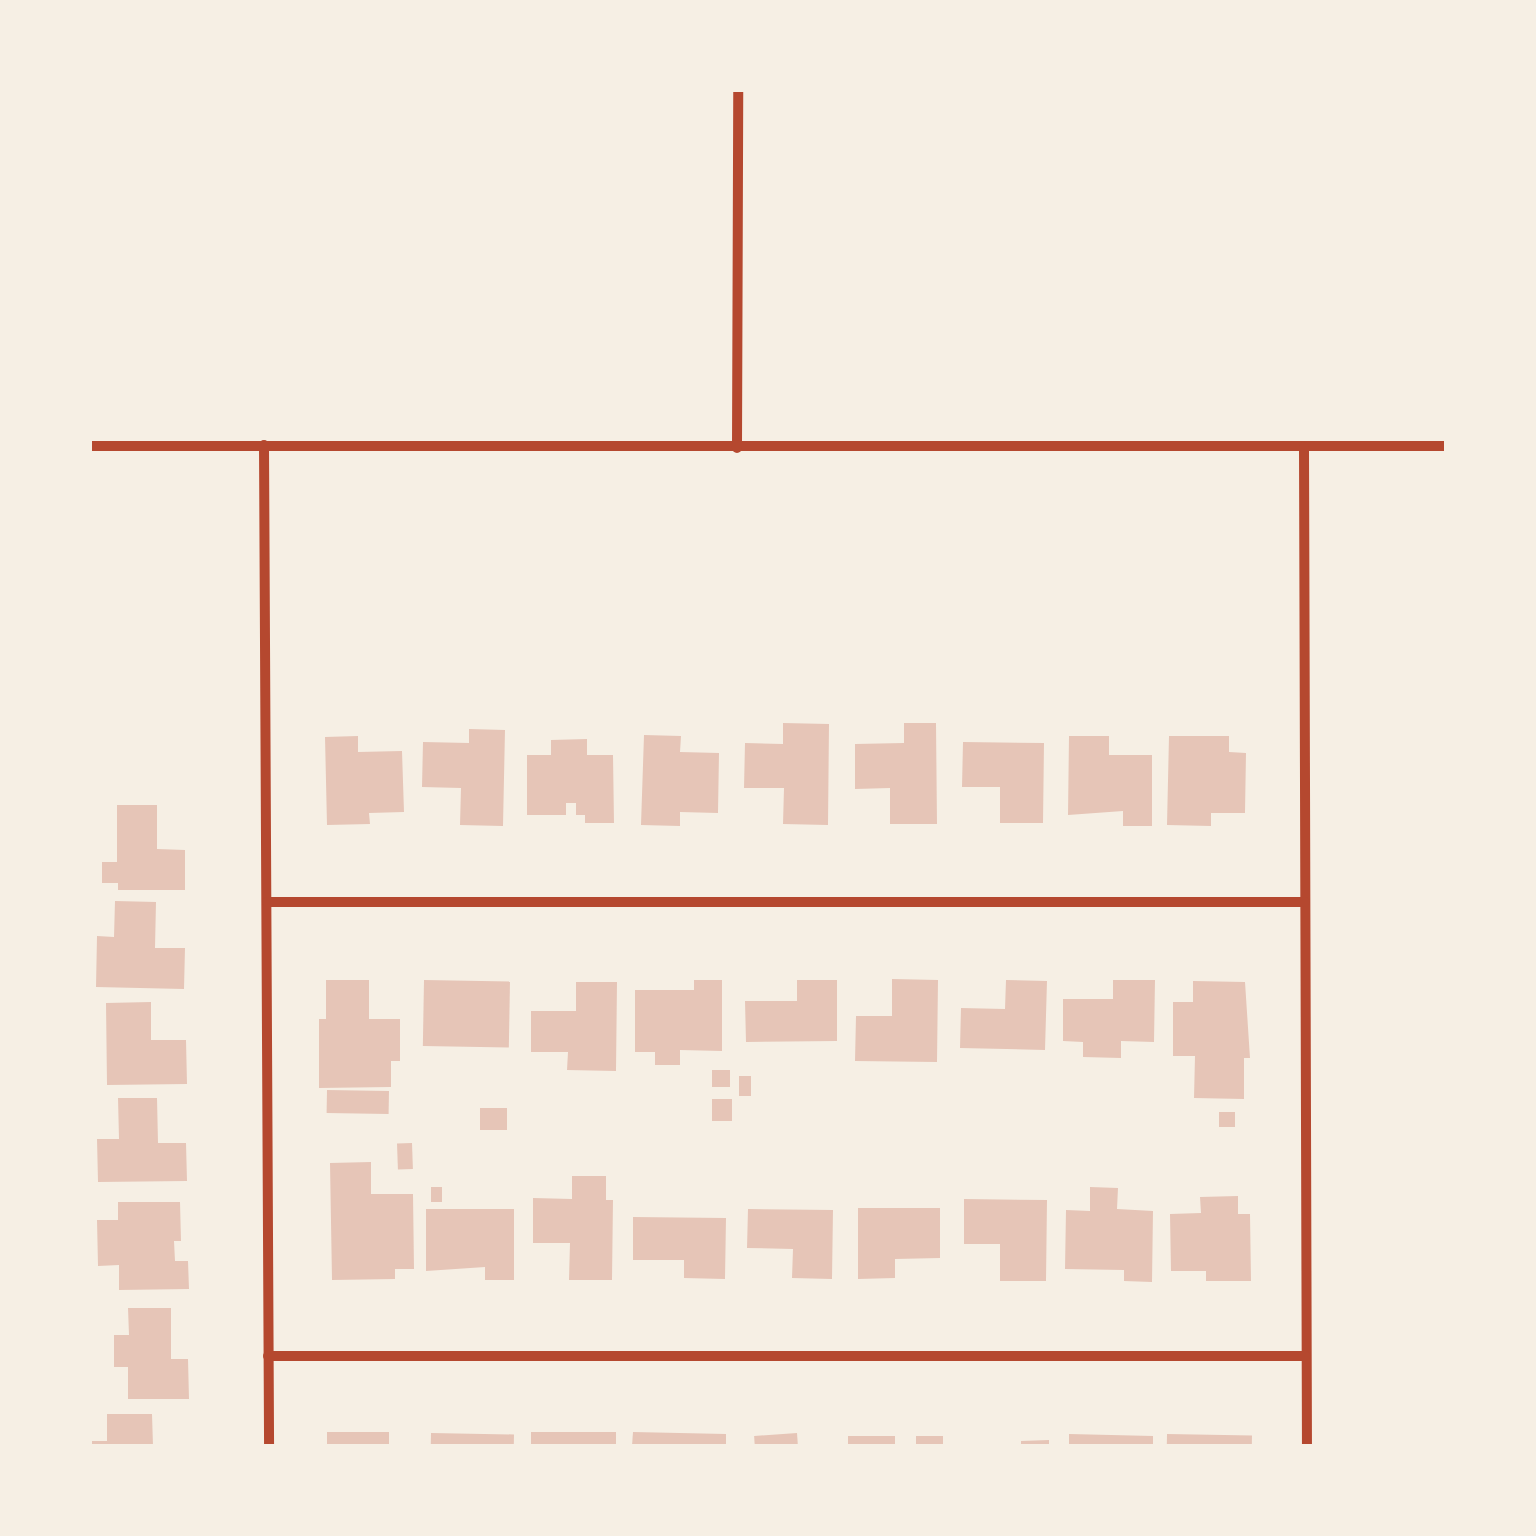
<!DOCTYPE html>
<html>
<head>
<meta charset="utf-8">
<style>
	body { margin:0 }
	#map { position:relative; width:1536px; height:1536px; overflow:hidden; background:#f6efe4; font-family:"Noto Sans",sans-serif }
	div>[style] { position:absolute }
	.building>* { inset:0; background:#e6c5b7; transform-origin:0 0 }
	.minor>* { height:10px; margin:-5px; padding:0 5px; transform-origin:5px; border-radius:5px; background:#b5482f }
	span { translate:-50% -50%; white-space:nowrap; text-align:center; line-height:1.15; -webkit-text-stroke:8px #f6efe4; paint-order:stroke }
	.frame { position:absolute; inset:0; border:92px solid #f6efe4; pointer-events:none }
</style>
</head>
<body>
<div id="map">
	<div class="building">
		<div style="clip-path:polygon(783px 723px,829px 724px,828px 825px,783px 824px,784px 788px,744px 788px,745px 743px,783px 744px)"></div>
		<div style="clip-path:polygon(904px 723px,936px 723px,937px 824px,890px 824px,890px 788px,855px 789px,855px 744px,904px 743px)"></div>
		<div style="clip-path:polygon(469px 729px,505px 730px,503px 826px,460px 825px,461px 788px,422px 787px,423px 742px,469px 743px)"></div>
		<div style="clip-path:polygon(644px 735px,681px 736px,680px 752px,719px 753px,718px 813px,680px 812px,680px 826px,641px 825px)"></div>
		<div style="clip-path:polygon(358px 736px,358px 752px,402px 751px,404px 812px,369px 813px,370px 824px,327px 825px,325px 737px)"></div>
		<div style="clip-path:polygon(1069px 736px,1109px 736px,1109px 755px,1152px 755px,1152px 826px,1123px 826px,1123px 811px,1068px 815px)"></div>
		<div style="clip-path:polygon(1169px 736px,1229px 736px,1229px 752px,1246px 753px,1245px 813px,1211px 813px,1211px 826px,1167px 825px)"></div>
		<div style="clip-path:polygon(587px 739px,587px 755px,613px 755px,614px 823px,585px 823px,585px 815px,576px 815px,576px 803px,566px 803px,566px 815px,527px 815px,527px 755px,551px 755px,551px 740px)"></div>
		<div style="clip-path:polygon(963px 742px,1044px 743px,1043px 823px,1000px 823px,1000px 787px,962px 787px)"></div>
		<div style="clip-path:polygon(117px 805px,157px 805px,157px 849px,185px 850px,185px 890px,118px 890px,118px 883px,102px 883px,102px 862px,117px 862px)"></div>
		<div style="clip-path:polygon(115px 901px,156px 902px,155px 948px,185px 948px,184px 989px,96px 987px,97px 936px,114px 937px)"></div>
		<div style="clip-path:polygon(892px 979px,938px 980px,937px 1062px,855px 1061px,856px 1016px,892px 1016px)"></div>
		<div style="clip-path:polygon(326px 980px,369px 980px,369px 1019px,400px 1019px,400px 1061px,391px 1061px,391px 1087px,319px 1088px,319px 1019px,326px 1019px)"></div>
		<div style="left:424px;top:980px;width:86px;height:66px;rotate:1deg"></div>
		<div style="clip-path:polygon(694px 980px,722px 980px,722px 1051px,680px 1050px,680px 1065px,655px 1065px,655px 1052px,635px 1052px,635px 990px,694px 990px)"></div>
		<div style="clip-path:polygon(797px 980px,837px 980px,837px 1041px,746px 1042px,745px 1001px,797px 1001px)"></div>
		<div style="clip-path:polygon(1006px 980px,1047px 981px,1045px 1050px,960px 1048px,961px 1008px,1005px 1009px)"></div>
		<div style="clip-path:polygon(1113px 980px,1155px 980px,1154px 1042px,1121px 1041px,1121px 1058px,1083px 1057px,1083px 1042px,1063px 1041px,1063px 999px,1113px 999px)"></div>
		<div style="clip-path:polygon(1193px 981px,1245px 982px,1250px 1058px,1244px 1058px,1244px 1099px,1194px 1098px,1195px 1056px,1173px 1056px,1173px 1002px,1193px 1002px)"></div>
		<div style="clip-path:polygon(576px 982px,617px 982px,616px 1071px,567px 1070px,568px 1052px,531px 1052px,531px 1011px,576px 1011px)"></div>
		<div style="clip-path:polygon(151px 1002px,151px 1040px,186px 1040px,187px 1084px,107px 1085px,106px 1003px)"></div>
		<div style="left:712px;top:1070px;width:18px;height:17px"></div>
		<div style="left:739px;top:1076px;width:12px;height:20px"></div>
		<div style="left:327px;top:1090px;width:62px;height:23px;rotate:1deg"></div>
		<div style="clip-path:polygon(118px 1098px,157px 1098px,158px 1143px,186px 1143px,187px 1181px,98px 1182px,97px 1139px,119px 1139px)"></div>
		<div style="left:712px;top:1099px;width:20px;height:22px"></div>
		<div style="left:480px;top:1108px;width:27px;height:22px"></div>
		<div style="left:1219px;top:1112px;width:16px;height:15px"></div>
		<div style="left:412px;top:1143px;width:26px;height:15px;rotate:88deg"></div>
		<div style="clip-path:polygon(371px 1162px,371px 1194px,413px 1194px,414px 1269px,395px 1269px,395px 1279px,332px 1280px,330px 1163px)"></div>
		<div style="clip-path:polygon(572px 1176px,606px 1176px,606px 1200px,613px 1200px,612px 1280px,569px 1280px,570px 1243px,533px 1243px,533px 1198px,572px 1199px)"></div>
		<div style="left:431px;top:1187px;width:11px;height:15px"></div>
		<div style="clip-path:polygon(1090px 1187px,1118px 1188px,1117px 1209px,1153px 1211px,1152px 1282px,1124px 1281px,1124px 1270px,1065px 1269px,1066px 1210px,1090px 1211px)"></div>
		<div style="clip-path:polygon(1238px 1196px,1238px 1214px,1250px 1214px,1251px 1281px,1206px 1281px,1206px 1271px,1171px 1271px,1170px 1214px,1201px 1213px,1200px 1197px)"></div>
		<div style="clip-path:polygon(964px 1199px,1047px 1200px,1046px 1281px,1000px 1281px,1000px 1244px,964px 1244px)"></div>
		<div style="clip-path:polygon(118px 1202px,180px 1202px,181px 1241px,174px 1241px,175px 1261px,188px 1261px,189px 1289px,119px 1290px,119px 1265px,98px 1266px,97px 1220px,118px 1220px)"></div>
		<div style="clip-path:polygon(858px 1208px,940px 1208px,940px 1258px,895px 1259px,895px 1278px,858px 1279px)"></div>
		<div style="clip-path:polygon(426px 1209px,514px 1209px,514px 1280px,485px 1280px,485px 1267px,426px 1271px)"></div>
		<div style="clip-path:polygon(748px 1209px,833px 1210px,832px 1279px,792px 1278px,793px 1249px,747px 1248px)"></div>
		<div style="clip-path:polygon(633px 1217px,726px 1218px,725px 1279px,684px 1278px,684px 1260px,633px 1260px)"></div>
		<div style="clip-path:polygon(128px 1308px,171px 1308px,171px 1359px,188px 1359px,189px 1399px,128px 1399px,128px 1367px,114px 1367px,114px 1335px,129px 1335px)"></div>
		<div style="clip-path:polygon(107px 1414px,152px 1414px,153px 1446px,90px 1446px,90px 1441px,107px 1441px)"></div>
		<div style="left:389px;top:1432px;width:14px;height:62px;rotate:90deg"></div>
		<div style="left:531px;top:1432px;width:85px;height:14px"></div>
		<div style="clip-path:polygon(633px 1432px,726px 1434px,726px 1446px,632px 1446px)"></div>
		<div style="left:431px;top:1433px;width:83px;height:13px;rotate:1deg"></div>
		<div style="left:797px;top:1433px;width:13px;height:43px;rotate:86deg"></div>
		<div style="clip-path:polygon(1069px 1434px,1153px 1436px,1153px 1446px,1069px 1446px)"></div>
		<div style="left:1167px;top:1434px;width:85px;height:12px;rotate:1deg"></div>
		<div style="left:848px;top:1436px;width:47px;height:10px"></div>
		<div style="left:916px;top:1436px;width:27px;height:10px"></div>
		<div style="clip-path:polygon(1049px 1440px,1049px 1446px,1021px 1446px,1021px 1441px)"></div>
	</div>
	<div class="minor">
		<div style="left:264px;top:445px;width:1001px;rotate:89.71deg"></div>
		<div style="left:90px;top:446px;width:1356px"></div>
		<div style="left:1304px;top:447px;width:999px;rotate:89.83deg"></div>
		<div style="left:737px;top:448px;width:358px;rotate:-89.8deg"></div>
		<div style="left:267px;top:902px;width:1038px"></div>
		<div style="left:268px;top:1356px;width:1038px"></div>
	</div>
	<div class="frame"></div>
</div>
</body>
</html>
